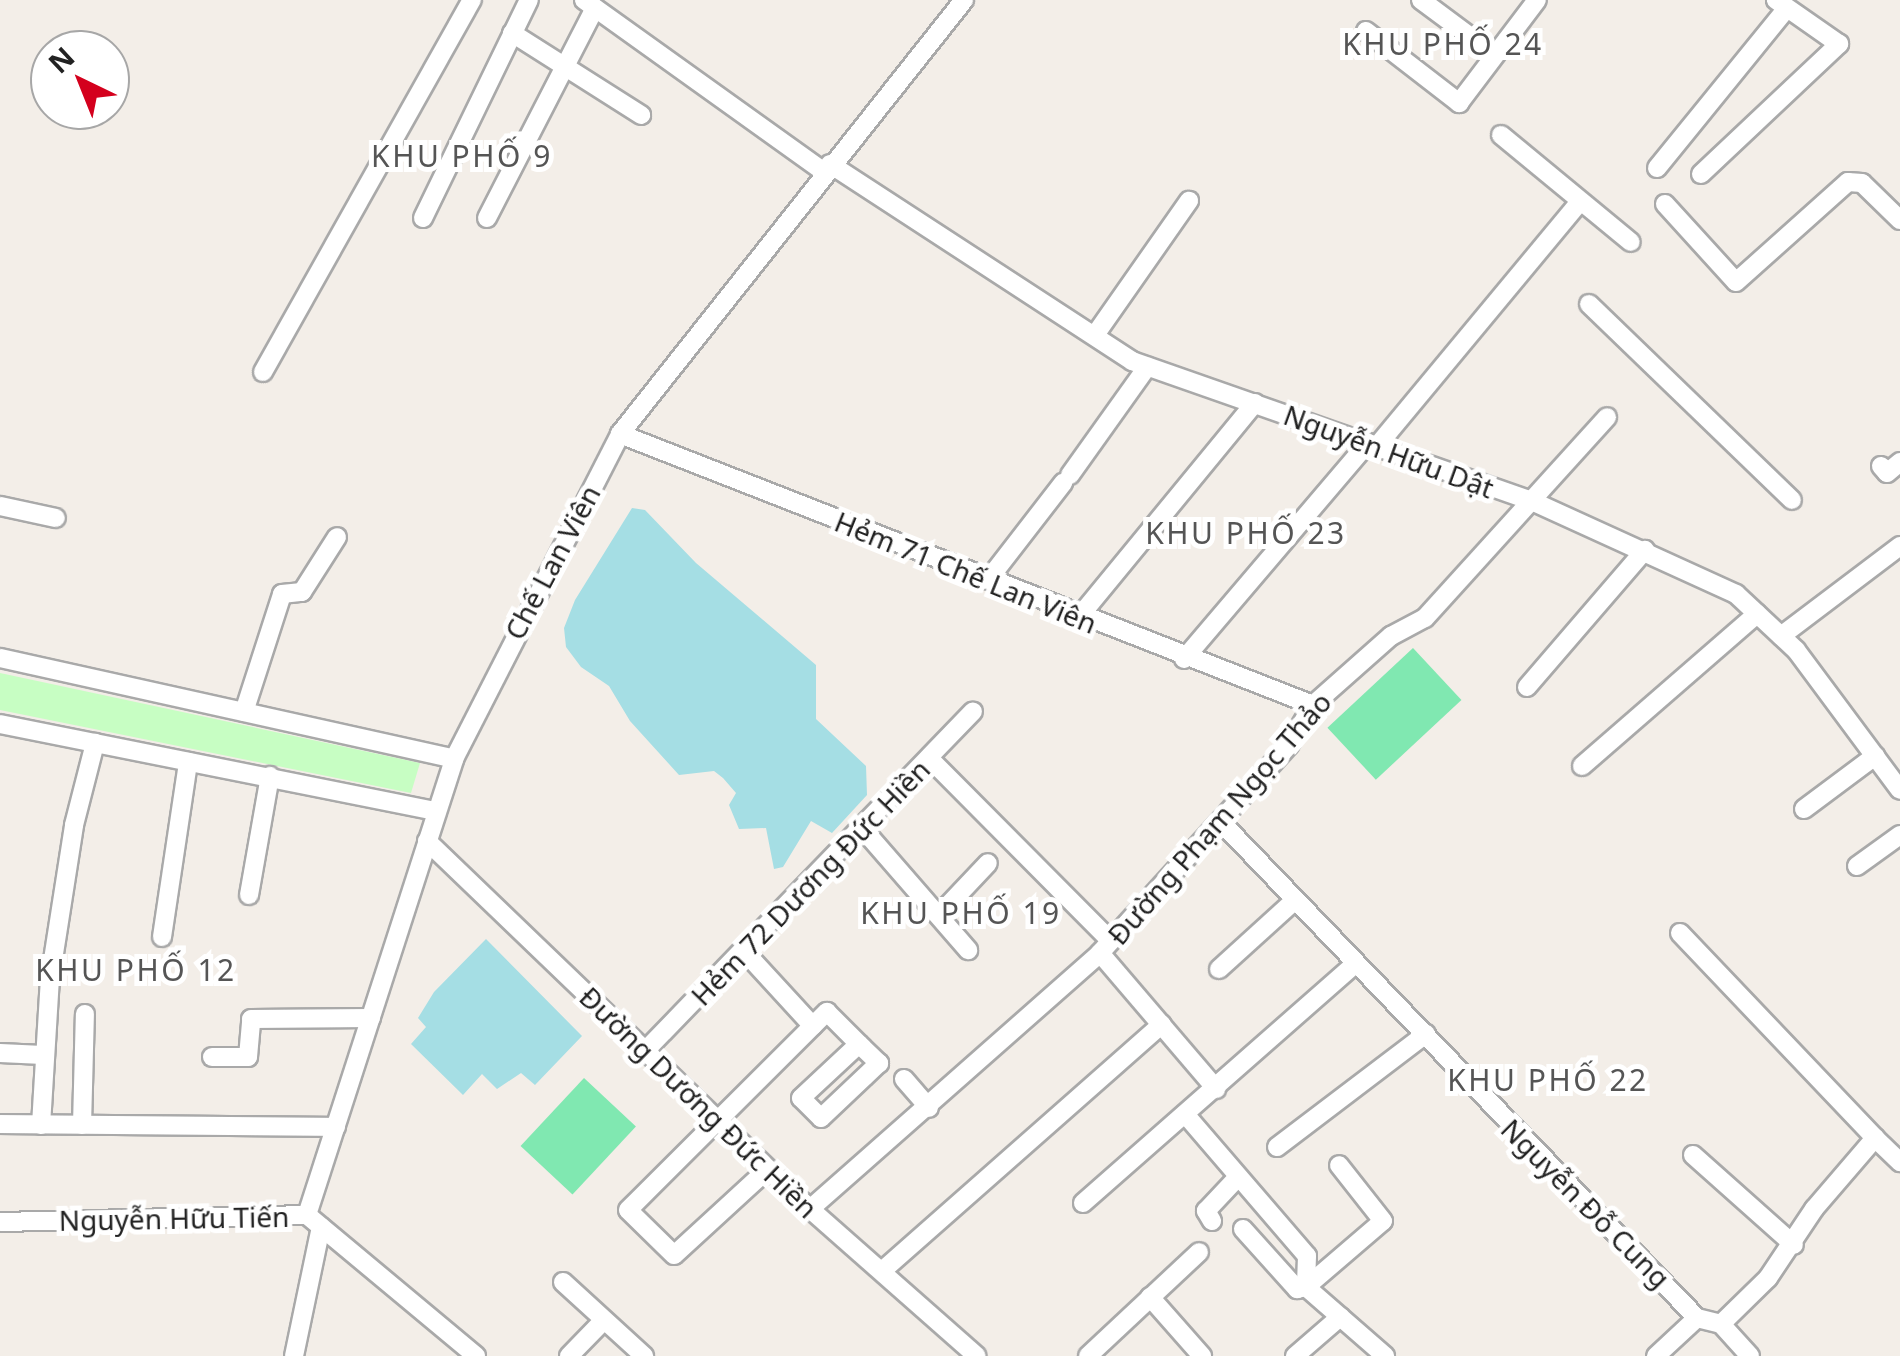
<!DOCTYPE html>
<html>
<head>
<meta charset="utf-8">
<style>
	body { margin:0 }
	#map { position:relative; width:1900px; height:1356px; overflow:hidden; background:#f3eee8; font-family:"Noto Sans",sans-serif }
	div>[style] { position:absolute }
	.park>* { inset:0; background:#c7fec3 }
	.pitch>* { inset:0; background:#80e8b1; transform-origin:0 0 }
	.water>* { inset:0; background:#a5dee4 }
	.roads { filter:drop-shadow(2px 0 #a9a9a9) drop-shadow(-2px 0 #a9a9a9) drop-shadow(0 2px #a9a9a9) drop-shadow(0 -2px #a9a9a9) }
	.minor>* { height:18px; margin:-9px; padding:0 9px; transform-origin:9px; border-radius:9px; background:#fff }
	span { translate:-50% -50%; white-space:nowrap; text-align:center; line-height:1.15; -webkit-text-stroke:10px #fff; paint-order:stroke }
	.street-label { font-size:28px; color:#222 }
	.neighbourhood-label { font-size:30px; color:#555; letter-spacing:2.5px }
	.north { position:absolute; left:30px; top:30px; width:100px; height:100px; box-sizing:border-box; background:#fff; border:2px solid #a7a7a7; border-radius:50%; rotate:317deg; font-size:28px; font-weight:700; line-height:40px; text-align:center; color:#222 }
	.north::after { content:''; display:block; margin:auto; width:35px; height:45px; background:#d4001d; clip-path:polygon(50% 0,100% 100%,50% 72%,0 100%) }
</style>
</head>
<body>
<div id="map">
	<div class="park">
		<div style="clip-path:polygon(0 673px,420px 763px,411px 793px,0 710px)"></div>
	</div>
	<div class="pitch">
		<div style="left:1413px;top:648px;width:71px;height:117px;rotate:47deg"></div>
		<div style="left:584px;top:1078px;width:71px;height:93px;rotate:43deg"></div>
	</div>
	<div class="water">
		<div style="clip-path:polygon(632px 508px,645px 510px,696px 563px,816px 665px,816px 719px,866px 766px,867px 795px,832px 833px,811px 821px,783px 867px,774px 869px,766px 828px,739px 829px,729px 805px,736px 793px,723px 778px,714px 771px,679px 775px,630px 721px,609px 686px,581px 667px,566px 647px,564px 628px,575px 600px)"></div>
		<div style="clip-path:polygon(486px 939px,582px 1036px,535px 1085px,521px 1073px,497px 1089px,482px 1074px,463px 1095px,411px 1044px,426px 1027px,418px 1018px,434px 992px)"></div>
	</div>
	<div class="roads">
		<div class="minor">
			<div style="left:584px;top:0;width:295px;rotate:35.6deg"></div>
			<div style="left:1421px;top:0;width:92px;rotate:36.6deg"></div>
			<div style="left:1366px;top:31px;width:118px;rotate:37.7deg"></div>
			<div style="left:1459px;top:103px;width:129px;rotate:-52.9deg"></div>
			<div style="left:512px;top:33px;width:153px;rotate:32.4deg"></div>
			<div style="left:1501px;top:135px;width:168px;rotate:39.5deg"></div>
			<div style="left:830px;top:164px;width:361px;rotate:33.1deg"></div>
			<div style="left:1132px;top:361px;width:426px;rotate:19.3deg"></div>
			<div style="left:1534px;top:502px;width:222px;rotate:24.5deg"></div>
			<div style="left:1736px;top:594px;width:82px;rotate:43deg"></div>
			<div style="left:1796px;top:650px;width:174px;rotate:53.4deg"></div>
			<div style="left:1657px;top:168px;width:206px;rotate:-50.9deg"></div>
			<div style="left:1701px;top:174px;width:190px;rotate:-43.3deg"></div>
			<div style="left:1839px;top:44px;width:77px;rotate:-145.1deg"></div>
			<div style="left:1665px;top:204px;width:105px;rotate:47.7deg"></div>
			<div style="left:1736px;top:282px;width:150px;rotate:-41.8deg"></div>
			<div style="left:1848px;top:182px;width:14px;rotate:4deg"></div>
			<div style="left:1862px;top:183px;width:53px;rotate:44.2deg"></div>
			<div style="left:423px;top:218px;width:242px;rotate:-64.1deg"></div>
			<div style="left:487px;top:218px;width:236px;rotate:-62.8deg"></div>
			<div style="left:1589px;top:304px;width:282px;rotate:44deg"></div>
			<div style="left:1095px;top:335px;width:164px;rotate:-55deg"></div>
			<div style="left:263px;top:372px;width:427px;rotate:-60.7deg"></div>
			<div style="left:620px;top:434px;width:744px;rotate:21.36deg"></div>
			<div style="left:1377px;top:446px;width:316px;rotate:-50.3deg"></div>
			<div style="left:1881px;top:466px;width:9px;rotate:49deg"></div>
			<div style="left:1887px;top:473px;width:17px;rotate:-40deg"></div>
			<div style="left:1070px;top:475px;width:133px;rotate:-54.5deg"></div>
			<div style="left:0;top:506px;width:57px;rotate:12.1deg"></div>
			<div style="left:988px;top:580px;width:123px;rotate:-52.3deg"></div>
			<div style="left:1079px;top:617px;width:277px;rotate:-50.6deg"></div>
			<div style="left:1781px;top:636px;width:149px;rotate:-37.1deg"></div>
			<div style="left:0;top:658px;width:465px;rotate:12.5deg"></div>
			<div style="left:1184px;top:659px;width:284px;rotate:-49.6deg"></div>
			<div style="left:1527px;top:687px;width:181px;rotate:-49.3deg"></div>
			<div style="left:244px;top:712px;width:124px;rotate:-72.1deg"></div>
			<div style="left:282px;top:594px;width:20px;rotate:-6deg"></div>
			<div style="left:302px;top:592px;width:65px;rotate:-57.5deg"></div>
			<div style="left:0;top:724px;width:445px;rotate:11.3deg"></div>
			<div style="left:930px;top:759px;width:255px;rotate:45.2deg"></div>
			<div style="left:1582px;top:766px;width:232px;rotate:-41deg"></div>
			<div style="left:1804px;top:809px;width:89px;rotate:-36.7deg"></div>
			<div style="left:1221px;top:822px;width:687px;rotate:46.18deg"></div>
			<div style="left:1697px;top:1318px;width:25px;rotate:14deg"></div>
			<div style="left:1721px;top:1324px;width:43px;rotate:47.8deg"></div>
			<div style="left:862px;top:828px;width:162px;rotate:49deg"></div>
			<div style="left:427px;top:841px;width:531px;rotate:43.86deg"></div>
			<div style="left:810px;top:1209px;width:222px;rotate:41.4deg"></div>
			<div style="left:1857px;top:866px;width:53px;rotate:-35.8deg"></div>
			<div style="left:249px;top:895px;width:121px;rotate:-80deg"></div>
			<div style="left:939px;top:915px;width:71px;rotate:-46.7deg"></div>
			<div style="left:1680px;top:933px;width:283px;rotate:46.4deg"></div>
			<div style="left:162px;top:937px;width:177px;rotate:-81.5deg"></div>
			<div style="left:743px;top:950px;width:103px;rotate:47.4deg"></div>
			<div style="left:1100px;top:953px;width:179px;rotate:49.5deg"></div>
			<div style="left:1219px;top:969px;width:103px;rotate:-42.2deg"></div>
			<div style="left:645px;top:1051px;width:472px;rotate:-46deg"></div>
			<div style="left:0;top:1053px;width:43px;rotate:2.7deg"></div>
			<div style="left:212px;top:1057px;width:36px"></div>
			<div style="left:248px;top:1057px;width:38px;rotate:-85deg"></div>
			<div style="left:251px;top:1019px;width:120px;rotate:-0.5deg"></div>
			<div style="left:904px;top:1079px;width:38px;rotate:49deg"></div>
			<div style="left:1185px;top:1114px;width:187px;rotate:49.3deg"></div>
			<div style="left:1307px;top:1256px;width:31px;rotate:92deg"></div>
			<div style="left:1306px;top:1287px;width:105px;rotate:41.1deg"></div>
			<div style="left:0;top:1124px;width:336px;rotate:0.5deg"></div>
			<div style="left:41px;top:1125px;width:146px;rotate:-86.5deg"></div>
			<div style="left:50px;top:979px;width:156px;rotate:-81.1deg"></div>
			<div style="left:74px;top:825px;width:85px;rotate:-75.6deg"></div>
			<div style="left:82px;top:1125px;width:111px;rotate:-88.5deg"></div>
			<div style="left:1277px;top:1147px;width:187px;rotate:-37.2deg"></div>
			<div style="left:1693px;top:1155px;width:135px;rotate:41.7deg"></div>
			<div style="left:768px;top:1169px;width:127px;rotate:137.5deg"></div>
			<div style="left:674px;top:1255px;width:64px;rotate:-135.6deg"></div>
			<div style="left:628px;top:1210px;width:281px;rotate:-44.9deg"></div>
			<div style="left:827px;top:1012px;width:45px;rotate:45deg"></div>
			<div style="left:859px;top:1044px;width:28px;rotate:44deg"></div>
			<div style="left:879px;top:1063px;width:80px;rotate:136.5deg"></div>
			<div style="left:821px;top:1118px;width:28px;rotate:-135deg"></div>
			<div style="left:801px;top:1098px;width:79px;rotate:-43deg"></div>
			<div style="left:1083px;top:1203px;width:362px;rotate:-41.3deg"></div>
			<div style="left:810px;top:1209px;width:387px;rotate:-41.4deg"></div>
			<div style="left:1100px;top:953px;width:281px;rotate:-47.7deg"></div>
			<div style="left:1289px;top:745px;width:47px;rotate:-59deg"></div>
			<div style="left:1313px;top:705px;width:104px;rotate:-41.5deg"></div>
			<div style="left:1391px;top:636px;width:38px;rotate:-28deg"></div>
			<div style="left:1425px;top:618px;width:271px;rotate:-47.8deg"></div>
			<div style="left:307px;top:1215px;width:479px;rotate:-72.1deg"></div>
			<div style="left:454px;top:759px;width:365px;rotate:-62.9deg"></div>
			<div style="left:620px;top:434px;width:554px;rotate:-51.6deg"></div>
			<div style="left:1212px;top:1221px;width:12px;rotate:-121deg"></div>
			<div style="left:1206px;top:1211px;width:47px;rotate:-46.7deg"></div>
			<div style="left:0;top:1222px;width:307px;rotate:-1.3deg"></div>
			<div style="left:307px;top:1215px;width:220px;rotate:39.8deg"></div>
			<div style="left:1243px;top:1229px;width:81px;rotate:48deg"></div>
			<div style="left:1297px;top:1289px;width:9px;rotate:-13deg"></div>
			<div style="left:1306px;top:1287px;width:101px;rotate:-40.6deg"></div>
			<div style="left:1383px;top:1221px;width:71px;rotate:-128.2deg"></div>
			<div style="left:882px;top:1271px;width:373px;rotate:-41.4deg"></div>
			<div style="left:563px;top:1282px;width:110px;rotate:42.4deg"></div>
			<div style="left:1150px;top:1297px;width:79px;rotate:48.6deg"></div>
			<div style="left:1721px;top:1324px;width:66px;rotate:-44.4deg"></div>
			<div style="left:1768px;top:1278px;width:83px;rotate:-56.3deg"></div>
			<div style="left:1814px;top:1209px;width:94px;rotate:-49.3deg"></div>
			<div style="left:1875px;top:1138px;width:35px;rotate:44deg"></div>
			<div style="left:294px;top:1356px;width:132px;rotate:-78.2deg"></div>
			<div style="left:569px;top:1356px;width:49px;rotate:-45.8deg"></div>
			<div style="left:1088px;top:1356px;width:152px;rotate:-43.1deg"></div>
			<div style="left:1295px;top:1356px;width:60px;rotate:-40.9deg"></div>
			<div style="left:1656px;top:1356px;width:56px;rotate:-42.8deg"></div>
		</div>
	</div>
	<div class="street-label">
		<span style="left:1389px;top:451px;rotate:20deg">Nguyễn Hữu Dật</span>
		<span style="left:552px;top:562px;rotate:-62deg">Chế Lan Viên</span>
		<span style="left:966px;top:572px;rotate:22deg">Hẻm 71 Chế Lan Viên</span>
		<span style="left:1219px;top:818px;rotate:-49deg">Đường Phạm Ngọc Thảo</span>
		<span style="left:810px;top:882px;rotate:-46deg">Hẻm 72 Dương Đức Hiền</span>
		<span style="left:699px;top:1102px;rotate:44deg">Đường Dương Đức Hiền</span>
		<span style="left:1586px;top:1203px;rotate:45deg">Nguyễn Đỗ Cung</span>
		<span style="left:174px;top:1218px;rotate:-1deg">Nguyễn Hữu Tiến</span>
	</div>
	<div class="neighbourhood-label">
		<span style="left:1443px;top:44px">KHU PHỐ 24</span>
		<span style="left:462px;top:156px">KHU PHỐ 9</span>
		<span style="left:1246px;top:533px">KHU PHỐ 23</span>
		<span style="left:961px;top:913px">KHU PHỐ 19</span>
		<span style="left:136px;top:970px">KHU PHỐ 12</span>
		<span style="left:1548px;top:1080px">KHU PHỐ 22</span>
	</div>
	<div class="north">N</div>
</div>
</body>
</html>
